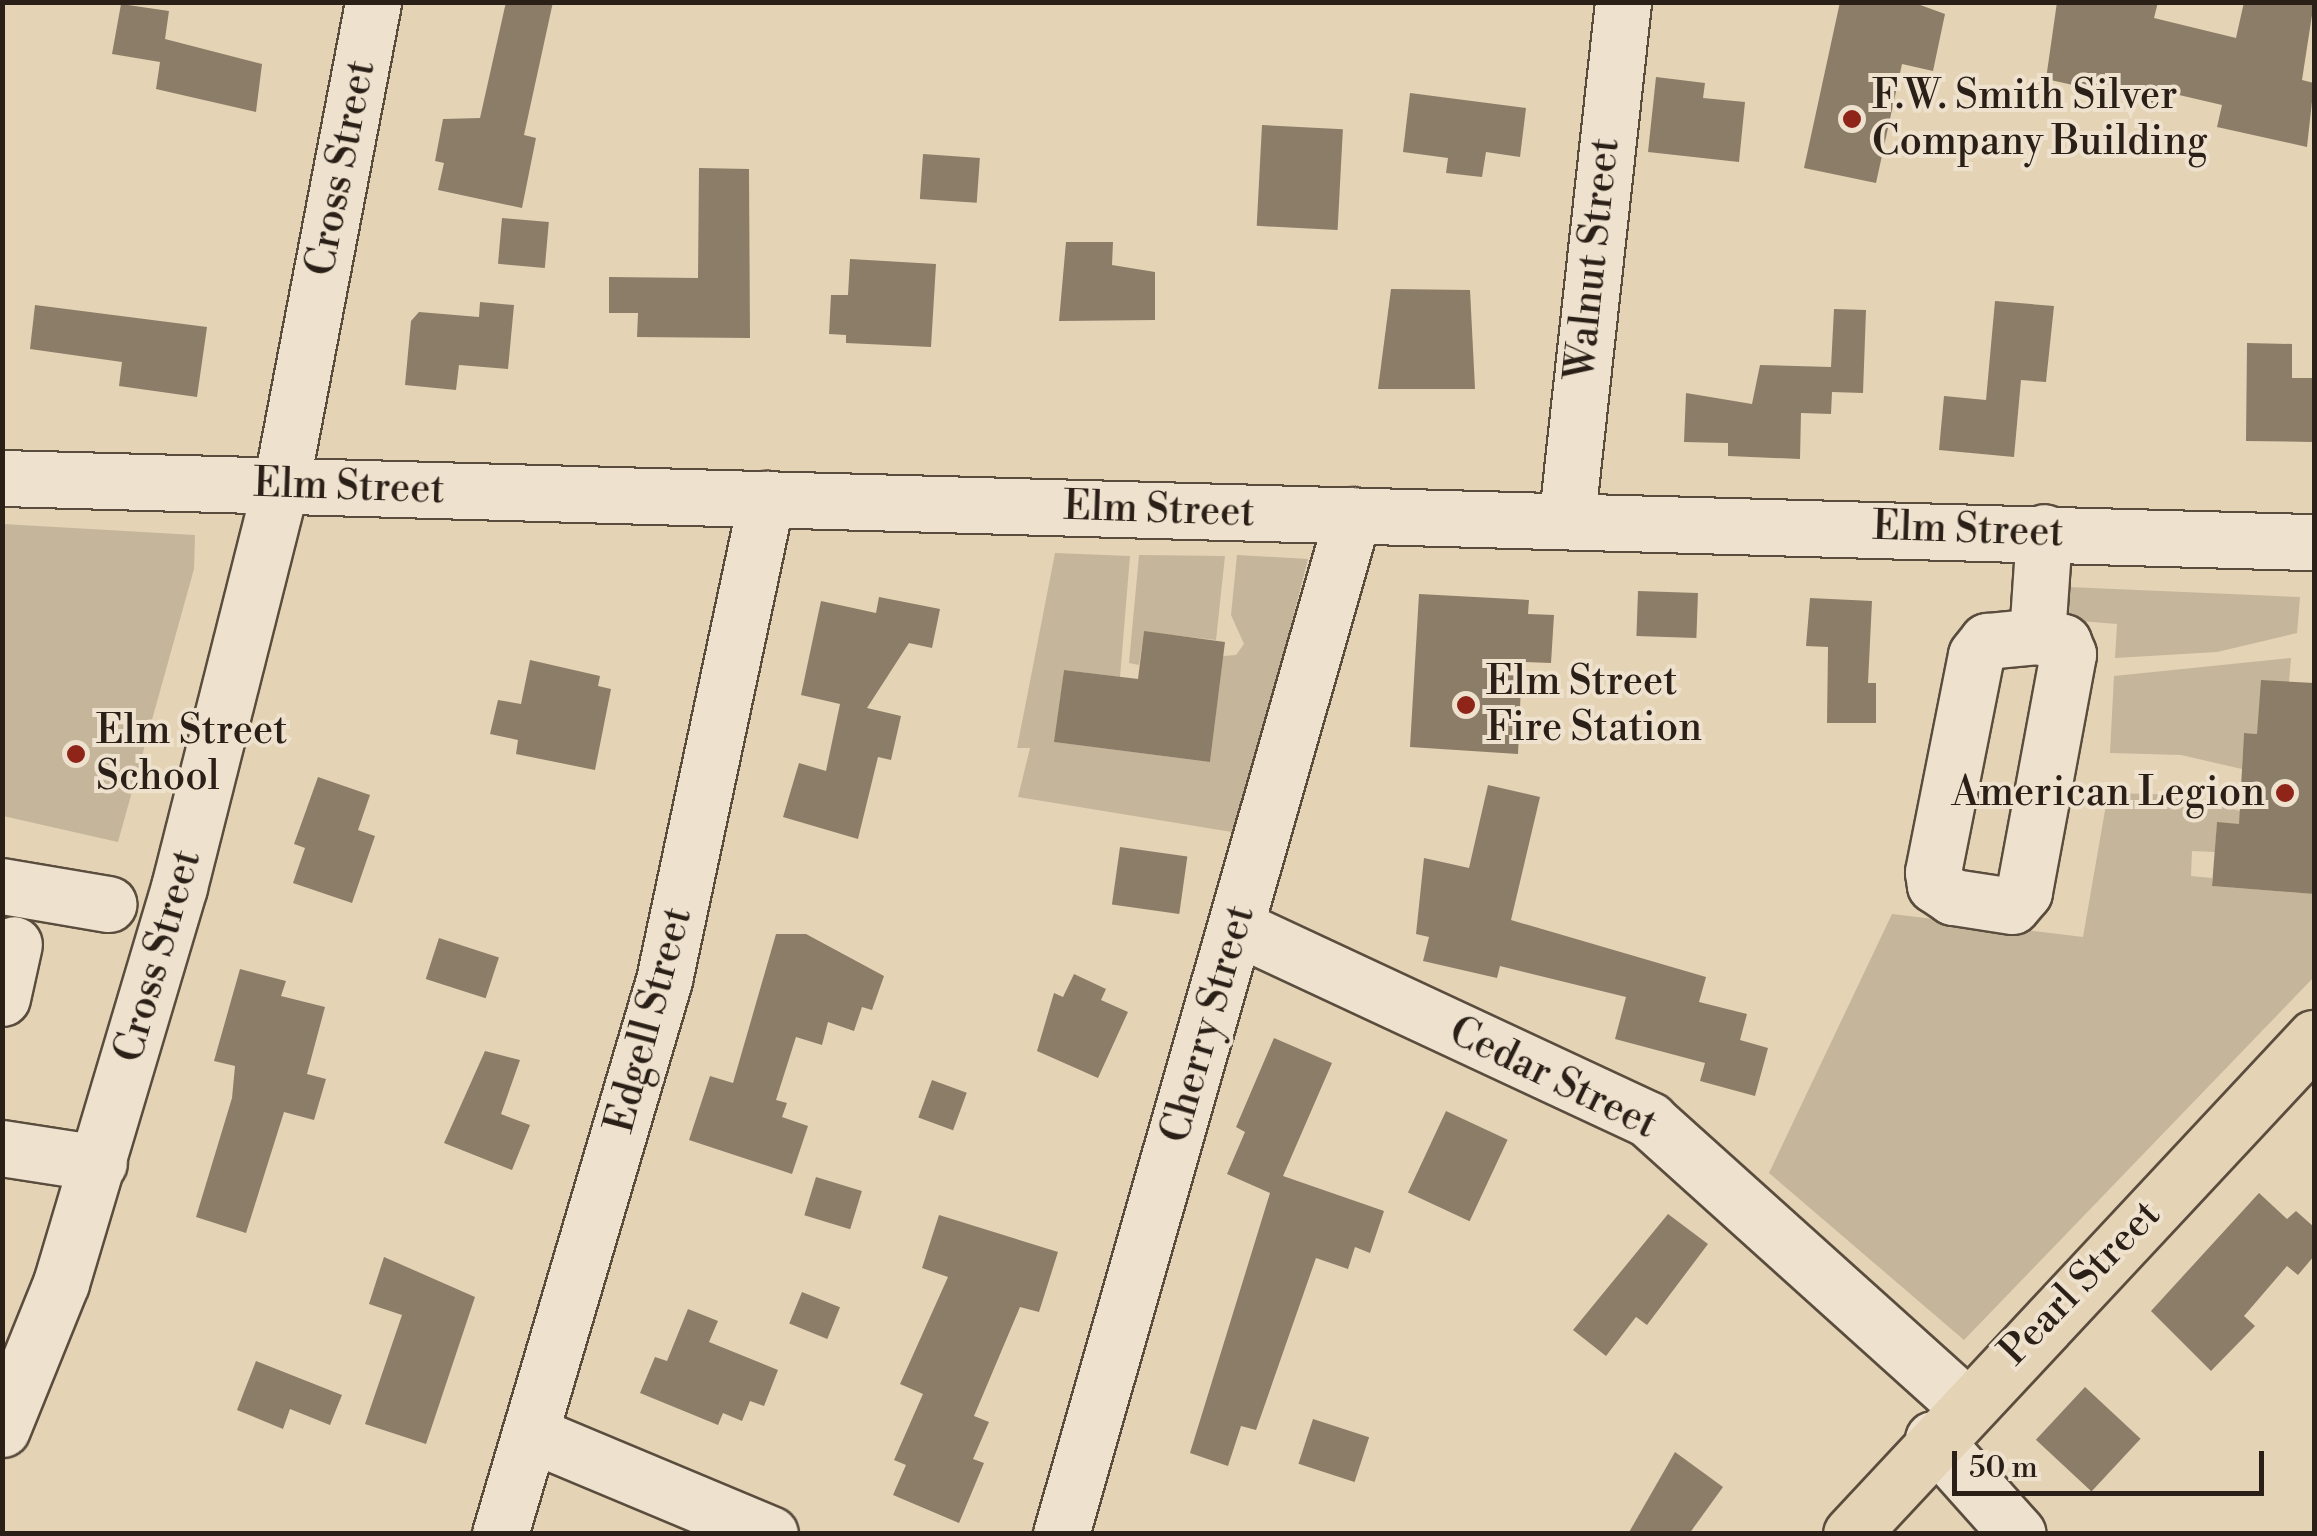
<!DOCTYPE html>
<html>
<head>
<meta charset="utf-8">
<style>
	body { margin:0 }
	#map { position:relative; width:2317px; height:1536px; overflow:hidden; background:#e5d3b5; font-family:"Libre Bodoni",serif }
	div>[style] { position:absolute }
	.green>* { inset:0; background:#c5b59a }
	.building>* { inset:0; background:#8c7d69; transform-origin:0 0 }
	.roads { filter:drop-shadow(2px 0 #5a4d3e) drop-shadow(-2px 0 #5a4d3e) drop-shadow(0 2px #5a4d3e) drop-shadow(0 -2px #5a4d3e) }
	.minor>* { height:55px; margin:-27.5px; padding:0 27.5px; transform-origin:27.5px; border-radius:27.5px; background:#eee2cf }
	.major>* { height:55px; margin:-27.5px; padding:0 27.5px; transform-origin:27.5px; border-radius:27.5px; background:#e5d3b5 }
	.dots>* { width:28px; height:28px; translate:-50% -50%; box-sizing:border-box; border:5px solid #eee2cf; border-radius:50% }
	span { translate:-50% -50%; white-space:nowrap; text-align:center; line-height:1.15; -webkit-text-stroke:8px #eee2cf; paint-order:stroke }
	.poi-label { font-size:40px; color:#2b2017 }
	.left { translate:0 -50%; text-align:left }
	.right { translate:-100% -50%; text-align:right }
	.street-label { font-size:40px; color:#2b2017 }
	.frame { position:absolute; inset:0; border:5px solid #2b2017; pointer-events:none }
	.scale { position:absolute; left:1952px; top:1451px; width:312px; height:45px; box-sizing:border-box; border:5px solid #2b2017; border-top:0; padding-left:12px; font-size:30px; line-height:35px; white-space:nowrap; color:#2b2017; -webkit-text-stroke:8px #eee2cf; paint-order:stroke }
</style>
</head>
<body>
<div id="map">
	<div class="green">
		<div style="clip-path:polygon(3px 524px,195px 535px,194px 569px,118px 842px,3px 816px)"></div>
		<div style="clip-path:polygon(1055px 553px,1130px 556px,1120px 677px,1064px 670px,1055px 742px,1210px 762px,1223px 656px,1236px 655px,1244px 644px,1231px 615px,1237px 555px,1308px 559px,1238px 833px,1018px 797px,1030px 748px,1017px 748px)"></div>
		<div style="clip-path:polygon(1139px 555px,1225px 556px,1216px 640px,1144px 632px,1139px 665px,1129px 663px)"></div>
		<div style="clip-path:polygon(2068px 587px,2300px 597px,2297px 633px,2217px 652px,2115px 658px,2117px 624px,2053px 619px)"></div>
		<div style="clip-path:polygon(2291px 658px,2289px 682px,2257px 734px,2244px 733px,2242px 769px,2181px 755px,2110px 753px,2114px 676px)"></div>
		<div style="clip-path:polygon(2108px 793px,2188px 795px,2252px 815px,2252px 825px,2217px 823px,2215px 852px,2192px 851px,2191px 876px,2212px 878px,2212px 886px,2314px 894px,2314px 977px,1964px 1340px,1769px 1173px,1892px 914px,2083px 937px)"></div>
	</div>
	<div class="building">
		<div style="clip-path:polygon(506px 2px,553px 2px,524px 135px,536px 138px,522px 208px,438px 190px,444px 163px,435px 161px,443px 119px,480px 118px)"></div>
		<div style="clip-path:polygon(1840px 2px,1912px 2px,1945px 14px,1933px 71px,1902px 64px,1876px 183px,1804px 168px)"></div>
		<div style="clip-path:polygon(2057px 2px,2158px 2px,2154px 18px,2236px 38px,2244px 2px,2314px 2px,2302px 80px,2314px 83px,2307px 147px,2217px 127px,2222px 105px,2162px 91px,2158px 104px,2046px 79px)"></div>
		<div style="clip-path:polygon(121px 4px,169px 11px,165px 39px,262px 64px,256px 112px,156px 89px,160px 62px,112px 54px)"></div>
		<div style="clip-path:polygon(1656px 77px,1705px 83px,1703px 98px,1745px 102px,1739px 162px,1648px 152px)"></div>
		<div style="clip-path:polygon(1410px 93px,1526px 108px,1520px 157px,1486px 152px,1482px 177px,1446px 173px,1448px 158px,1403px 152px)"></div>
		<div style="left:1262px;top:125px;width:81px;height:101px;rotate:3deg"></div>
		<div style="left:923px;top:154px;width:57px;height:45px;rotate:4deg"></div>
		<div style="clip-path:polygon(699px 168px,749px 169px,750px 338px,637px 337px,638px 313px,609px 313px,609px 277px,698px 278px)"></div>
		<div style="left:502px;top:218px;width:47px;height:46px;rotate:5deg"></div>
		<div style="clip-path:polygon(1066px 242px,1113px 242px,1112px 265px,1155px 272px,1155px 320px,1059px 321px)"></div>
		<div style="clip-path:polygon(850px 259px,936px 264px,931px 347px,846px 343px,846px 335px,829px 334px,831px 295px,848px 295px)"></div>
		<div style="clip-path:polygon(1391px 289px,1470px 290px,1475px 389px,1378px 389px)"></div>
		<div style="clip-path:polygon(1995px 301px,2054px 306px,2046px 382px,2021px 380px,2014px 457px,1939px 450px,1944px 396px,1986px 400px)"></div>
		<div style="clip-path:polygon(480px 302px,514px 305px,508px 369px,459px 365px,456px 390px,405px 385px,411px 321px,419px 312px,479px 317px)"></div>
		<div style="clip-path:polygon(35px 305px,207px 327px,197px 397px,119px 386px,122px 362px,30px 349px)"></div>
		<div style="clip-path:polygon(1834px 309px,1866px 310px,1863px 393px,1832px 392px,1831px 414px,1801px 413px,1800px 459px,1728px 456px,1728px 443px,1684px 442px,1686px 393px,1752px 404px,1760px 365px,1831px 367px)"></div>
		<div style="clip-path:polygon(2247px 343px,2292px 344px,2292px 378px,2314px 378px,2314px 442px,2246px 441px)"></div>
		<div style="left:1638px;top:591px;width:60px;height:45px;rotate:2deg"></div>
		<div style="clip-path:polygon(1419px 594px,1529px 600px,1528px 614px,1554px 615px,1551px 663px,1522px 662px,1518px 754px,1410px 747px)"></div>
		<div style="clip-path:polygon(879px 597px,940px 609px,932px 648px,909px 643px,867px 708px,901px 716px,891px 760px,878px 757px,858px 839px,783px 817px,799px 763px,826px 771px,840px 704px,801px 695px,821px 601px,876px 613px)"></div>
		<div style="clip-path:polygon(1810px 598px,1872px 601px,1868px 683px,1876px 683px,1876px 723px,1827px 723px,1828px 647px,1806px 646px)"></div>
		<div style="clip-path:polygon(1144px 631px,1225px 642px,1210px 762px,1054px 742px,1064px 670px,1138px 679px)"></div>
		<div style="clip-path:polygon(530px 660px,600px 676px,598px 686px,611px 689px,595px 770px,516px 754px,518px 740px,490px 734px,498px 700px,521px 704px)"></div>
		<div style="clip-path:polygon(2261px 680px,2314px 683px,2314px 894px,2212px 886px,2217px 822px,2239px 824px,2244px 733px,2257px 734px)"></div>
		<div style="clip-path:polygon(318px 777px,370px 795px,358px 830px,375px 836px,352px 903px,293px 883px,305px 848px,294px 844px)"></div>
		<div style="clip-path:polygon(1488px 785px,1540px 797px,1511px 920px,1706px 977px,1699px 1002px,1747px 1014px,1740px 1040px,1768px 1048px,1755px 1096px,1700px 1081px,1705px 1063px,1615px 1039px,1626px 997px,1500px 966px,1497px 978px,1423px 961px,1429px 937px,1416px 934px,1424px 858px,1469px 868px)"></div>
		<div style="left:1120px;top:847px;width:68px;height:58px;rotate:8deg"></div>
		<div style="clip-path:polygon(776px 934px,806px 934px,884px 976px,872px 1010px,862px 1007px,854px 1031px,828px 1022px,822px 1045px,796px 1037px,776px 1100px,787px 1103px,782px 1117px,808px 1126px,792px 1174px,689px 1140px,710px 1076px,733px 1083px)"></div>
		<div style="left:439px;top:938px;width:63px;height:43px;rotate:18deg"></div>
		<div style="clip-path:polygon(240px 969px,286px 981px,281px 996px,325px 1007px,307px 1074px,326px 1079px,314px 1120px,284px 1112px,246px 1233px,196px 1217px,232px 1098px,235px 1066px,214px 1061px)"></div>
		<div style="clip-path:polygon(1074px 974px,1106px 989px,1101px 1000px,1128px 1012px,1098px 1078px,1037px 1051px,1054px 993px,1063px 997px)"></div>
		<div style="clip-path:polygon(1274px 1038px,1332px 1063px,1283px 1176px,1384px 1211px,1370px 1253px,1355px 1247px,1348px 1269px,1316px 1258px,1256px 1430px,1241px 1426px,1228px 1466px,1190px 1453px,1270px 1193px,1227px 1174px,1245px 1132px,1236px 1127px)"></div>
		<div style="clip-path:polygon(485px 1051px,520px 1060px,501px 1114px,530px 1125px,512px 1170px,444px 1143px)"></div>
		<div style="left:932px;top:1080px;width:37px;height:40px;rotate:20deg"></div>
		<div style="left:1446px;top:1111px;width:68px;height:90px;rotate:25deg"></div>
		<div style="left:816px;top:1177px;width:48px;height:40px;rotate:17deg"></div>
		<div style="clip-path:polygon(2259px 1193px,2287px 1219px,2296px 1211px,2314px 1227px,2314px 1256px,2298px 1275px,2287px 1266px,2244px 1316px,2255px 1326px,2211px 1371px,2151px 1311px)"></div>
		<div style="clip-path:polygon(1668px 1214px,1708px 1244px,1647px 1325px,1636px 1317px,1606px 1356px,1573px 1330px)"></div>
		<div style="clip-path:polygon(939px 1215px,1058px 1252px,1039px 1312px,1020px 1307px,974px 1416px,989px 1422px,973px 1459px,984px 1463px,959px 1523px,893px 1495px,906px 1465px,894px 1460px,923px 1394px,900px 1384px,948px 1277px,922px 1268px)"></div>
		<div style="clip-path:polygon(384px 1257px,475px 1297px,426px 1444px,365px 1424px,402px 1315px,369px 1304px)"></div>
		<div style="left:802px;top:1292px;width:41px;height:34px;rotate:22deg"></div>
		<div style="clip-path:polygon(688px 1309px,718px 1321px,709px 1342px,778px 1370px,764px 1406px,750px 1401px,742px 1421px,723px 1413px,718px 1425px,640px 1393px,655px 1357px,667px 1361px)"></div>
		<div style="clip-path:polygon(256px 1361px,342px 1395px,330px 1425px,290px 1409px,283px 1429px,237px 1410px)"></div>
		<div style="left:2085px;top:1387px;width:76px;height:72px;rotate:43deg"></div>
		<div style="left:1313px;top:1419px;width:59px;height:47px;rotate:18deg"></div>
		<div style="clip-path:polygon(1675px 1452px,1723px 1487px,1689px 1534px,1628px 1534px)"></div>
	</div>
	<div class="roads">
		<div class="minor">
			<div style="left:2px;top:478px;width:2313px;rotate:1.59deg"></div>
			<div style="left:1567px;top:516px;width:517px;rotate:-83.78deg"></div>
			<div style="left:2037px;top:636px;width:27px;rotate:13deg"></div>
			<div style="left:2063px;top:642px;width:13px;rotate:67deg"></div>
			<div style="left:2068px;top:654px;width:242px;rotate:100.5deg"></div>
			<div style="left:2024px;top:892px;width:18px;rotate:131deg"></div>
			<div style="left:2012px;top:906px;width:60px;rotate:-171.3deg"></div>
			<div style="left:1953px;top:897px;width:22px;rotate:-146deg"></div>
			<div style="left:1935px;top:885px;width:13px;rotate:-99deg"></div>
			<div style="left:1933px;top:872px;width:221px;rotate:-78.8deg"></div>
			<div style="left:1976px;top:655px;width:18px;rotate:-52deg"></div>
			<div style="left:1987px;top:641px;width:50px;rotate:-5.7deg"></div>
			<div style="left:2037px;top:636px;width:104px;rotate:-86.1deg"></div>
			<div style="left:2px;top:886px;width:108px;rotate:9.6deg"></div>
			<div style="left:1236px;top:927px;width:456px;rotate:25deg"></div>
			<div style="left:1649px;top:1120px;width:426px;rotate:42deg"></div>
			<div style="left:2px;top:998px;width:55px;rotate:-77.5deg"></div>
			<div style="left:2px;top:1148px;width:98px;rotate:8.8deg"></div>
			<div style="left:2px;top:1429px;width:157px;rotate:-68deg"></div>
			<div style="left:61px;top:1283px;width:413px;rotate:-73.4deg"></div>
			<div style="left:179px;top:887px;width:415px;rotate:-75.8deg"></div>
			<div style="left:281px;top:485px;width:492px;rotate:-79.2deg"></div>
			<div style="left:531px;top:1434px;width:259px;rotate:22.7deg"></div>
			<div style="left:1933px;top:1439px;width:127px;rotate:48.2deg"></div>
			<div style="left:500px;top:1534px;width:578px;rotate:-73.51deg"></div>
			<div style="left:664px;top:980px;width:492px;rotate:-78deg"></div>
			<div style="left:1061px;top:1534px;width:1060px;rotate:-74.01deg"></div>
		</div>
		<div class="major">
			<div style="left:1851px;top:1534px;width:679px;rotate:-46.97deg"></div>
		</div>
	</div>
	<div class="dots">
		<div style="left:1852px;top:119px;background:#8f2418"></div>
		<div style="left:1466px;top:705px;background:#8f2418"></div>
		<div style="left:76px;top:754px;background:#8f2418"></div>
		<div style="left:2285px;top:793px;background:#8f2418"></div>
	</div>
	<div class="poi-label">
		<span class="left" style="left:1872px;top:119px">F.W. Smith Silver<br>Company Building</span>
		<span class="left" style="left:1486px;top:705px">Elm Street<br>Fire Station</span>
		<span class="left" style="left:96px;top:754px">Elm Street<br>School</span>
		<span class="right" style="left:2265px;top:793px">American Legion</span>
	</div>
	<div class="street-label">
		<span style="left:341px;top:168px;rotate:-79deg">Cross Street</span>
		<span style="left:1593px;top:259px;rotate:-84deg">Walnut Street</span>
		<span style="left:349px;top:487px;rotate:2deg">Elm Street</span>
		<span style="left:1159px;top:510px;rotate:2deg">Elm Street</span>
		<span style="left:1968px;top:530px;rotate:2deg">Elm Street</span>
		<span style="left:158px;top:956px;rotate:-74deg">Cross Street</span>
		<span style="left:649px;top:1020px;rotate:-75deg">Edgell Street</span>
		<span style="left:1208px;top:1024px;rotate:-74deg">Cherry Street</span>
		<span style="left:1553px;top:1078px;rotate:26deg">Cedar Street</span>
		<span style="left:2080px;top:1283px;rotate:-46deg">Pearl Street</span>
	</div>
	<div class="frame"></div>
	<div class="scale">50 m</div>
</div>
</body>
</html>
